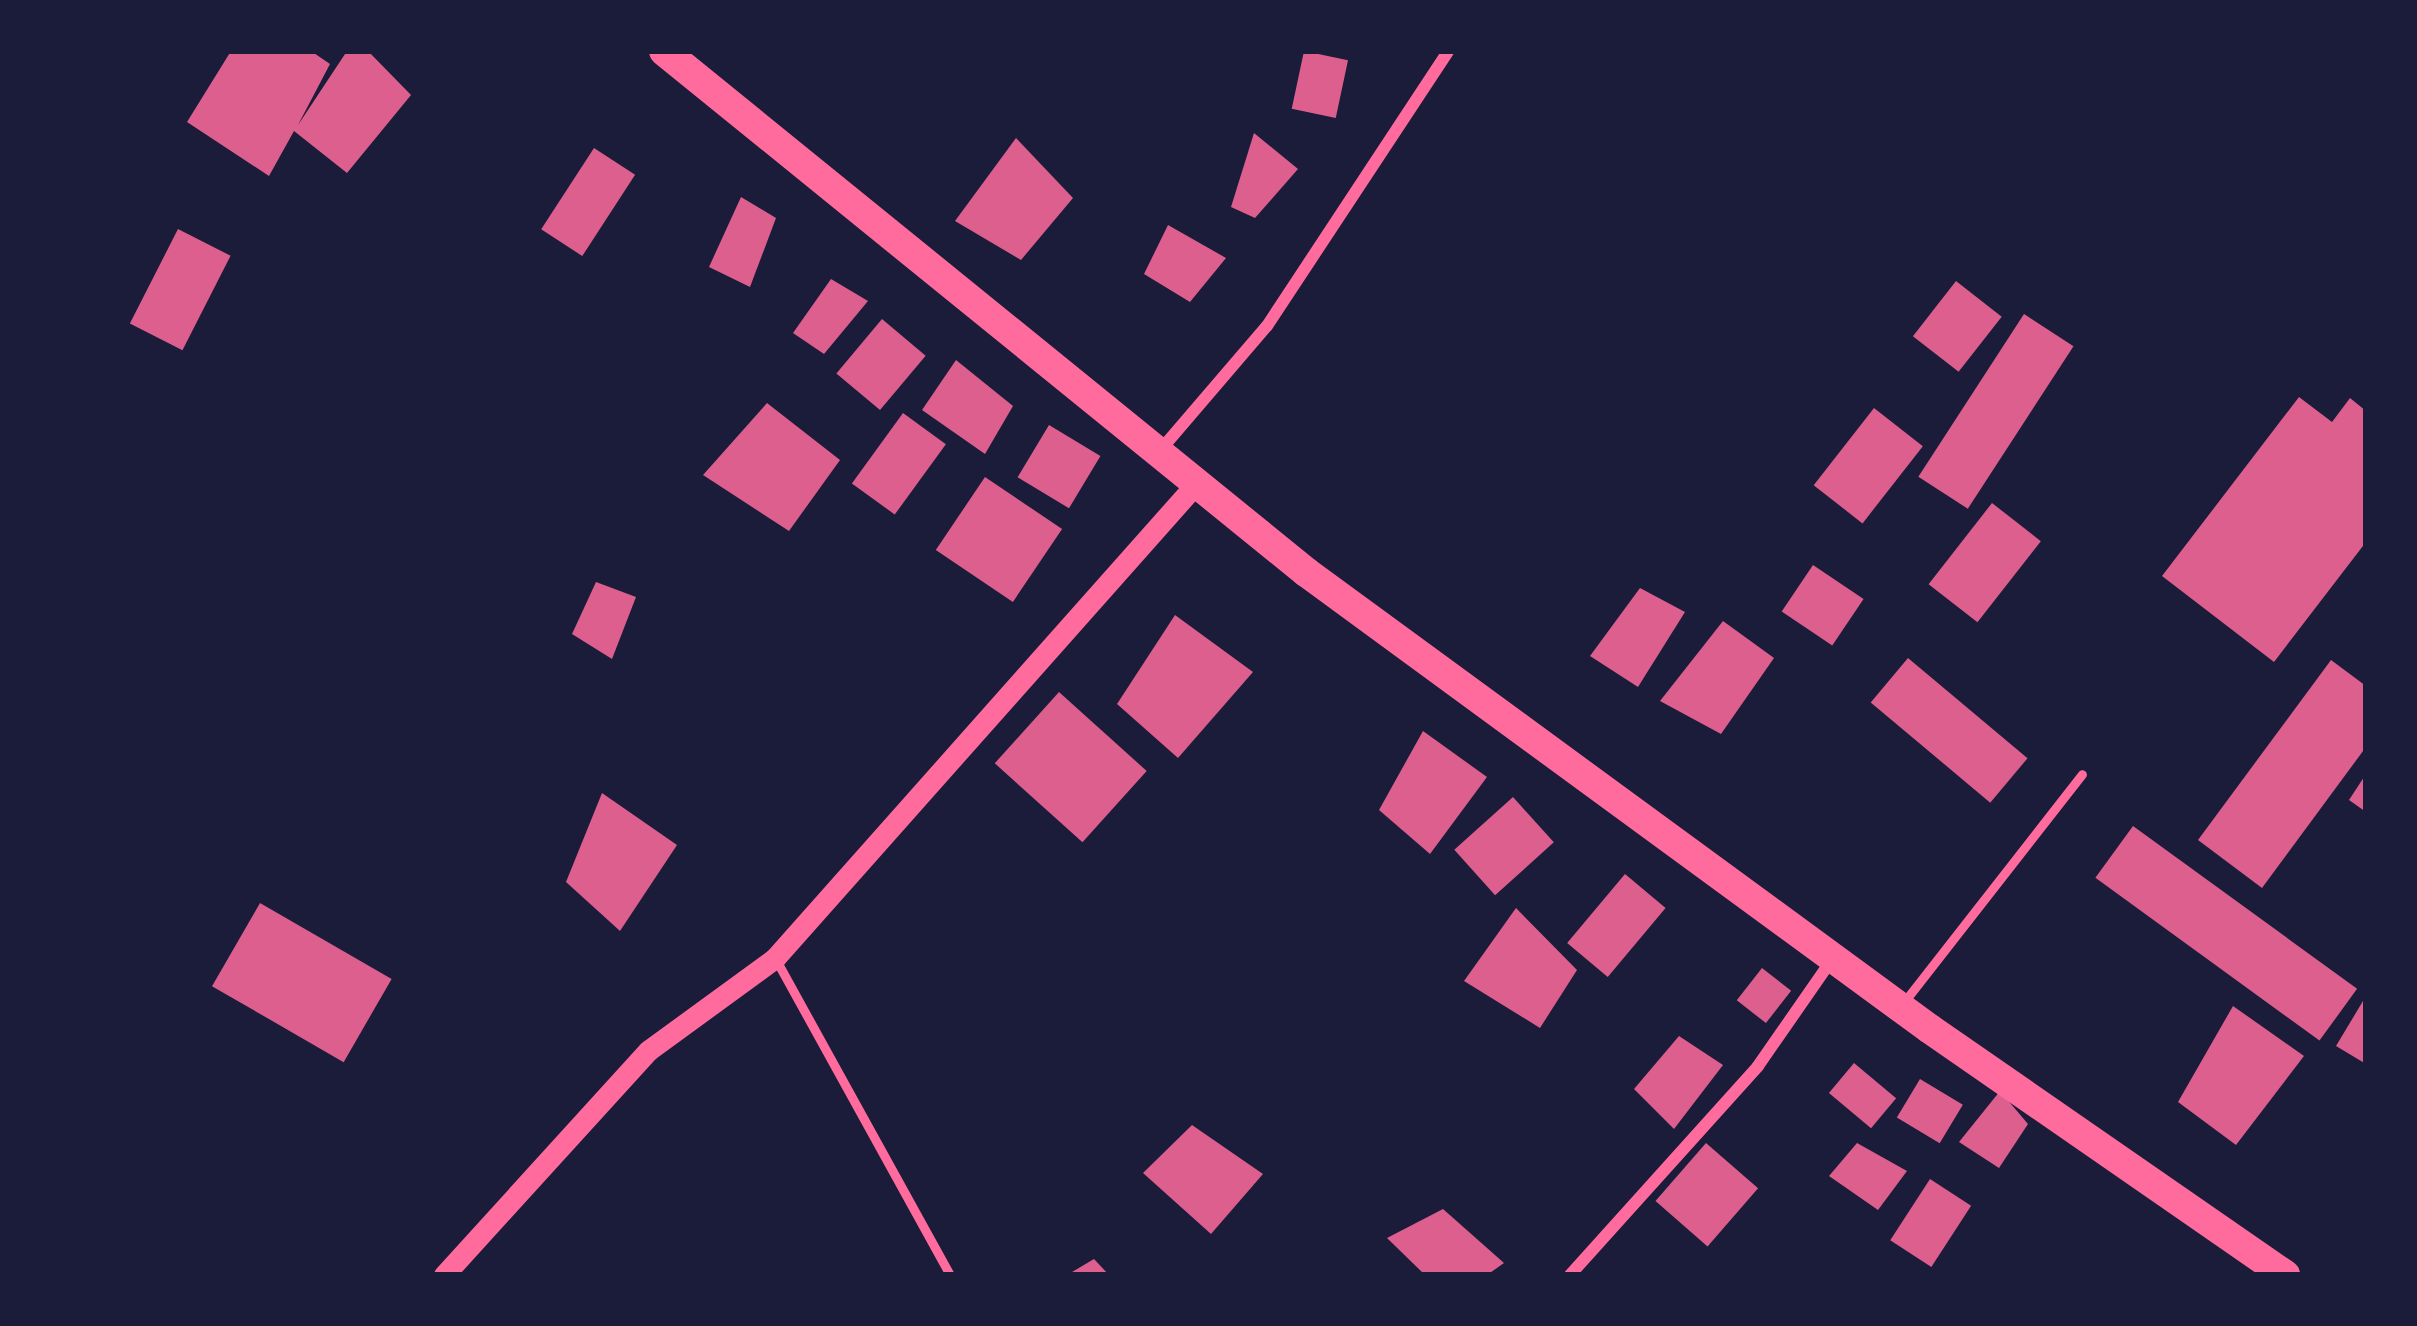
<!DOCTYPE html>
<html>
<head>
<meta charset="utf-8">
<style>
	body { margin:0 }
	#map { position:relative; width:2417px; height:1326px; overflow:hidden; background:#1b1b3a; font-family:"Archivo Narrow",sans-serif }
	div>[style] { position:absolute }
	.building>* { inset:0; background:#dd5f8e; transform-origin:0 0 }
	.service>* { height:9px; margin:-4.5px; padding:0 4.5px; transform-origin:4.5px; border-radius:4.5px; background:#ff6b9d }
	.minor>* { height:12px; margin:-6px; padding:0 6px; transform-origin:6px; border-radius:6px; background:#ff6b9d }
	.tertiary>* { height:21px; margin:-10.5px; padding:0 10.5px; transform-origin:10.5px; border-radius:10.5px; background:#ff6b9d }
	.primary>* { height:30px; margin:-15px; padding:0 15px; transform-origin:15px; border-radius:15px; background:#ff6b9d }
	span { translate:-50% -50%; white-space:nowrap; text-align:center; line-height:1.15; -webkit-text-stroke:10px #1b1b3a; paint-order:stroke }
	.frame { position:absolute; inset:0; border:54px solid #1b1b3a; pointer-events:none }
</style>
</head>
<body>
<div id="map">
	<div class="building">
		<div style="clip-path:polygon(231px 51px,311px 51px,330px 64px,298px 125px,347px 51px,368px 51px,411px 95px,347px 173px,294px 131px,269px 176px,187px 122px)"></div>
		<div style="left:1304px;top:51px;width:45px;height:59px;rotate:12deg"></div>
		<div style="clip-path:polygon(1254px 133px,1298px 169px,1255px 218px,1231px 207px)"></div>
		<div style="clip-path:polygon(1016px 138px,1073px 198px,1021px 260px,955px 221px)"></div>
		<div style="left:594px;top:148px;width:49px;height:97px;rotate:33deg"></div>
		<div style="clip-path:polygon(741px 197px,776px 218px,750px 287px,709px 267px)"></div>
		<div style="clip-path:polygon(1168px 225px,1226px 258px,1190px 302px,1144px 274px)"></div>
		<div style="left:178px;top:229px;width:59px;height:106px;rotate:27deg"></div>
		<div style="clip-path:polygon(831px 279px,868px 301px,824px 354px,793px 333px)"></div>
		<div style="left:1956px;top:281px;width:58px;height:70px;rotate:38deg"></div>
		<div style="left:2024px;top:314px;width:59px;height:194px;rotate:33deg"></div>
		<div style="left:882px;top:319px;width:57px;height:71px;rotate:40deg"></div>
		<div style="clip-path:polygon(956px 360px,1013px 406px,985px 454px,922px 410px)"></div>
		<div style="clip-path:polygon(2299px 397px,2332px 422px,2350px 398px,2366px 411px,2366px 542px,2274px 662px,2162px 576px)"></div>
		<div style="clip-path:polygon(767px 403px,840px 460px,789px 531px,703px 475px)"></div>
		<div style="left:1874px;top:408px;width:62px;height:98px;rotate:38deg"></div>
		<div style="left:903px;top:413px;width:53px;height:87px;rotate:36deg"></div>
		<div style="left:1049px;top:425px;width:60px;height:61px;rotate:31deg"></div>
		<div style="left:985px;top:477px;width:93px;height:88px;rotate:34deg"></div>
		<div style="left:1992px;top:503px;width:62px;height:103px;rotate:38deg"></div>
		<div style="left:1813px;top:565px;width:61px;height:56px;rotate:34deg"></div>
		<div style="clip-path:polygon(596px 582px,636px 597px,612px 659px,572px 634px)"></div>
		<div style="clip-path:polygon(1640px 588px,1685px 612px,1638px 687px,1590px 656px)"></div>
		<div style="clip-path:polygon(1175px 615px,1253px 672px,1178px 758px,1117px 704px)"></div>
		<div style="clip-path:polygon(1723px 621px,1774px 658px,1721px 734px,1660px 701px)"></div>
		<div style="left:1908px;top:658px;width:156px;height:58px;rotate:40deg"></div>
		<div style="clip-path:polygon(2331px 660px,2366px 686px,2366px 747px,2262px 888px,2198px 840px)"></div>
		<div style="left:1059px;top:692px;width:118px;height:96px;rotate:42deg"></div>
		<div style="clip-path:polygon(1423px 731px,1487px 777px,1430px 854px,1379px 810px)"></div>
		<div style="clip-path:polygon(2366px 774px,2366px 812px,2349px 800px)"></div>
		<div style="clip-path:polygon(602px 793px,677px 845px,620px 931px,566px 882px)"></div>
		<div style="left:1513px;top:797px;width:61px;height:79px;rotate:48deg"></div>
		<div style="left:2133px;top:826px;width:277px;height:64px;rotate:36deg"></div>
		<div style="left:1625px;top:874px;width:53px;height:90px;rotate:40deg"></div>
		<div style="left:260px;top:903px;width:152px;height:96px;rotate:30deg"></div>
		<div style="clip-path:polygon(1516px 908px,1577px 970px,1540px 1028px,1464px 981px)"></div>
		<div style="left:1762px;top:968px;width:37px;height:41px;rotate:38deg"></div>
		<div style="clip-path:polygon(2366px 996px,2366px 1064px,2336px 1046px)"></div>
		<div style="clip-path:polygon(2233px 1006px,2304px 1056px,2236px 1145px,2178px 1102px)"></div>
		<div style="clip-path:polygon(1679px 1036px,1723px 1065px,1674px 1129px,1634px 1089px)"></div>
		<div style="left:1854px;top:1063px;width:55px;height:39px;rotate:40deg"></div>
		<div style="left:1920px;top:1079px;width:50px;height:45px;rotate:31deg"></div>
		<div style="clip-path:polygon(2000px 1091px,2028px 1124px,1999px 1168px,1959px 1142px)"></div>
		<div style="clip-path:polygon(1192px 1125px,1263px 1174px,1211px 1234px,1143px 1173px)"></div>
		<div style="left:1706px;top:1143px;width:69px;height:77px;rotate:41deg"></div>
		<div style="clip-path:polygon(1857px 1143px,1907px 1171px,1878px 1210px,1829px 1176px)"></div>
		<div style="left:1930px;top:1179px;width:49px;height:73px;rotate:33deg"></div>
		<div style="clip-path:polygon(1443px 1209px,1504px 1263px,1487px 1275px,1425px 1275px,1387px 1238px)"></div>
		<div style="clip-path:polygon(1094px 1259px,1109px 1275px,1067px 1275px)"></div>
	</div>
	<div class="service">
		<div style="left:775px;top:958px;width:362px;rotate:61.1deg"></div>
		<div style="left:1904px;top:1002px;width:289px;rotate:-52deg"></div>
	</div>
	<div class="minor">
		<div style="left:1158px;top:453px;width:167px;rotate:-49.4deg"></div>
		<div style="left:1267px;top:326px;width:329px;rotate:-56.6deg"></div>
		<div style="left:1570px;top:1275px;width:281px;rotate:-48deg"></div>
		<div style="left:1758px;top:1066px;width:131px;rotate:-55.2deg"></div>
	</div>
	<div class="tertiary">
		<div style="left:444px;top:1275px;width:304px;rotate:-47.7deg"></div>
		<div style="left:649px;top:1050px;width:156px;rotate:-36.1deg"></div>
		<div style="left:775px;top:958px;width:633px;rotate:-48.4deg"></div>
	</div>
	<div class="primary">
		<div style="left:664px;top:51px;width:827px;rotate:39.06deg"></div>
		<div style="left:1306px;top:572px;width:773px;rotate:36.22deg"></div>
		<div style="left:1930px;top:1029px;width:432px;rotate:34.7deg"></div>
	</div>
	<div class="frame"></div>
</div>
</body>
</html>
